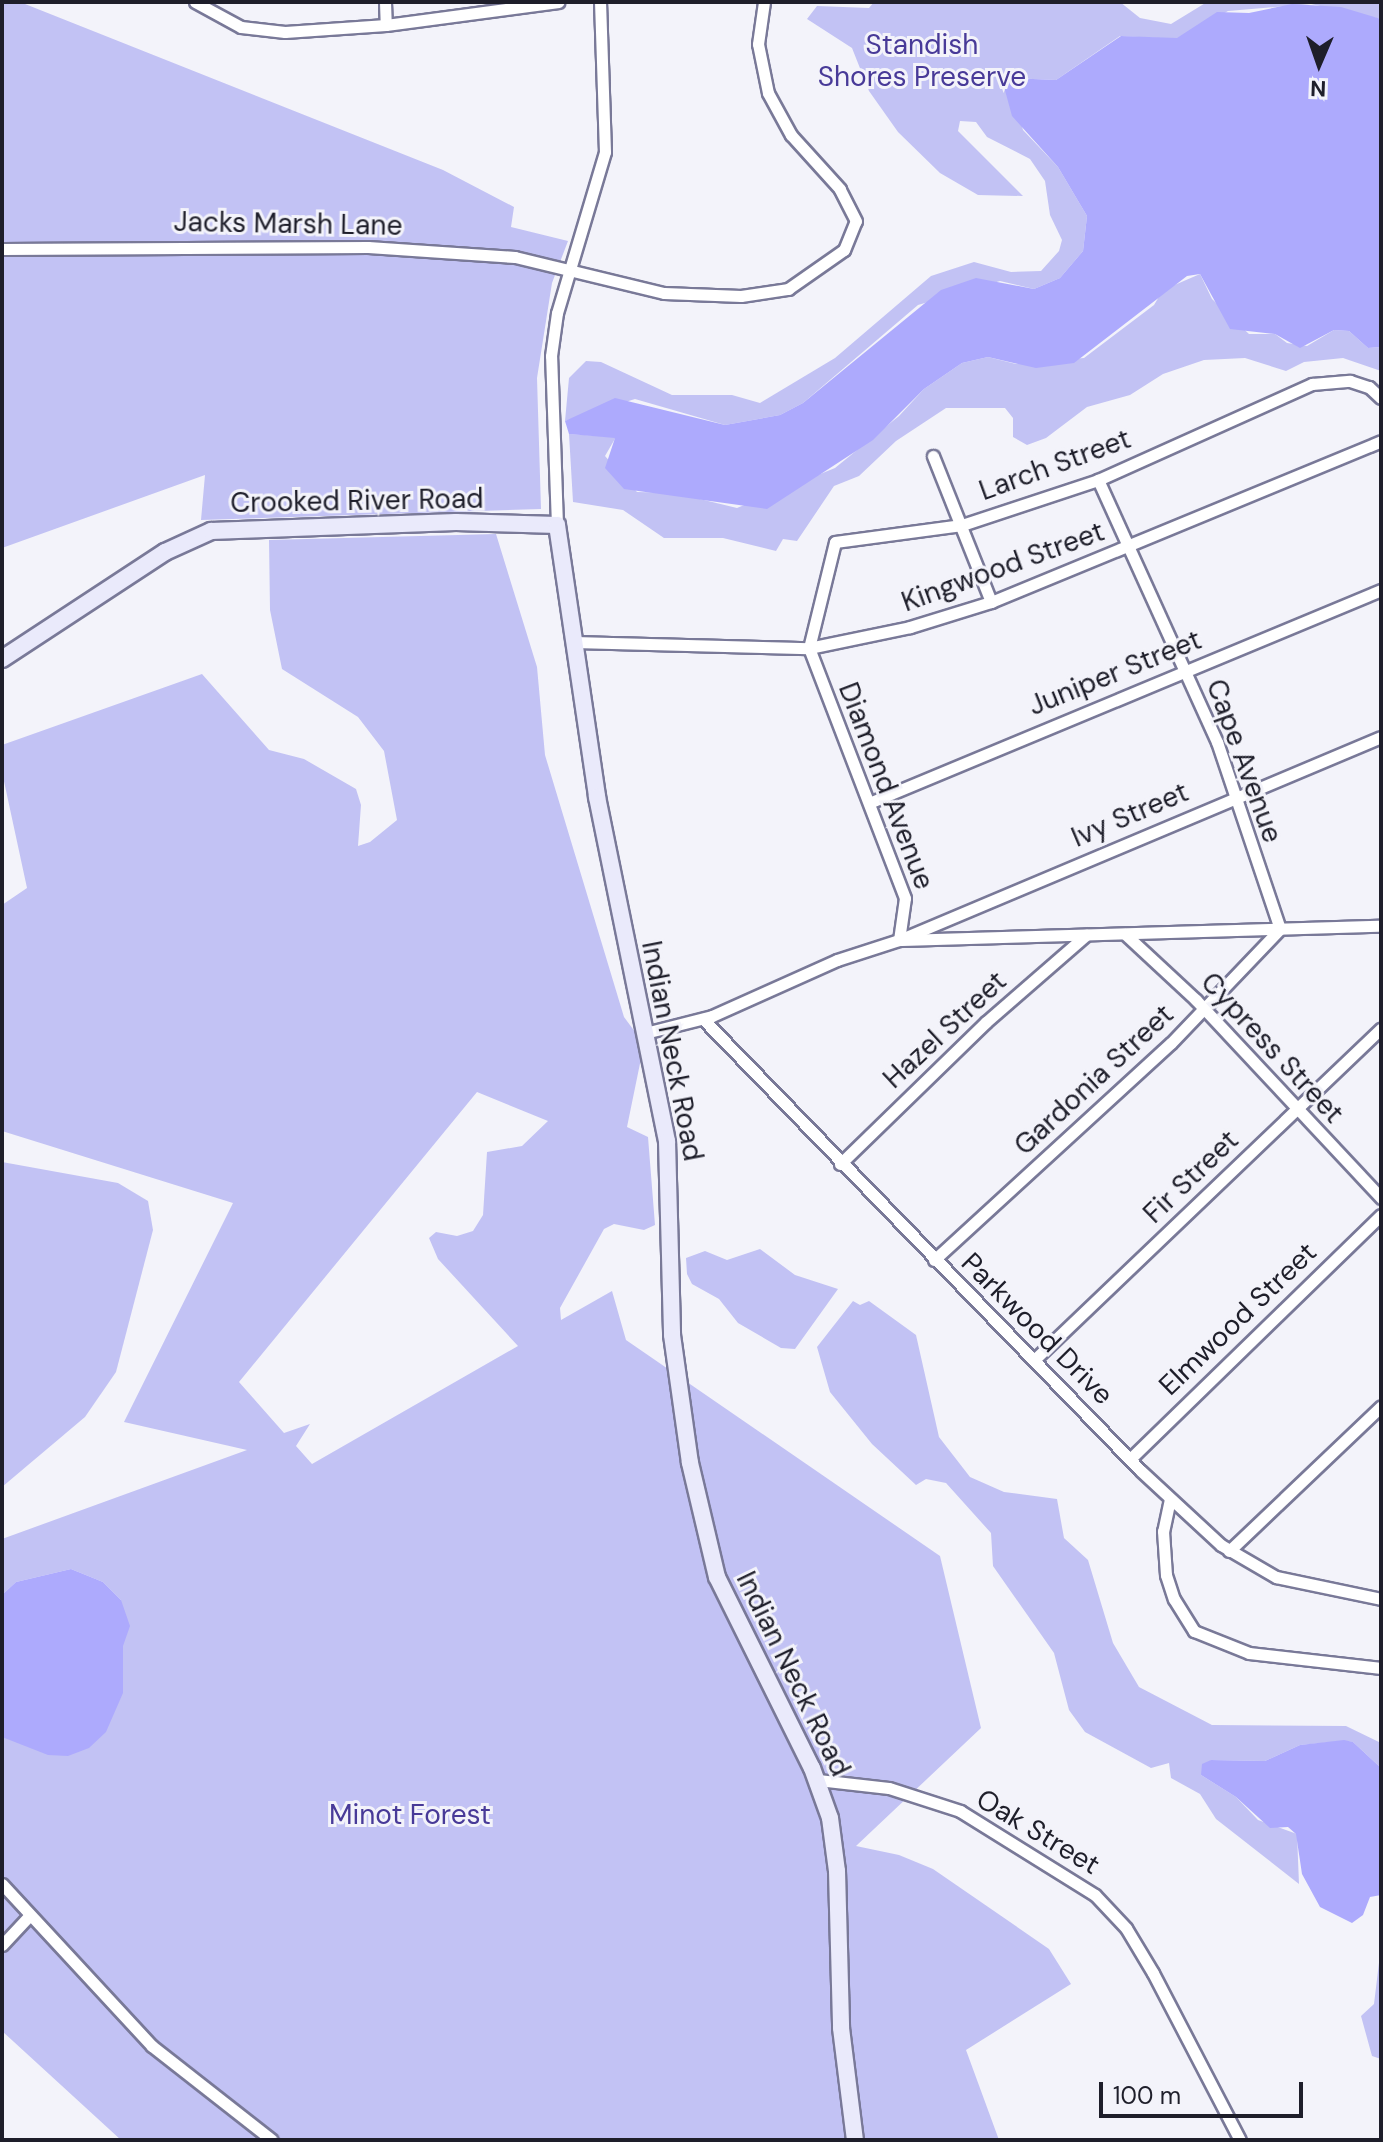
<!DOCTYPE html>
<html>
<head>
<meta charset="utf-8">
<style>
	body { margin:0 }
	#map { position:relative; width:1383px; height:2142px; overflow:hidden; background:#f3f3fa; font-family:"DM Sans",sans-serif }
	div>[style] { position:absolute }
	.green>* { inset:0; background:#c2c2f4 }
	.water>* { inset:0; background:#adaafd }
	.roads { filter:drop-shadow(2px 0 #797998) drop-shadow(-2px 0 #797998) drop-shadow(0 2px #797998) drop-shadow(0 -2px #797998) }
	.street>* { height:11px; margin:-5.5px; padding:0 5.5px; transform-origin:5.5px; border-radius:5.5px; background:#fff }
	.secondary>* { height:16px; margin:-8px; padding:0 8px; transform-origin:8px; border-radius:8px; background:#eaeafb }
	span { translate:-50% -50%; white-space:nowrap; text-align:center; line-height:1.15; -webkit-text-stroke:6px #f3f3fa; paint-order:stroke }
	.park-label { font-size:28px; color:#483a98 }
	.street-label { font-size:28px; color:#1e1e2a }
	.frame { position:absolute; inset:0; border:4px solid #1e1e2a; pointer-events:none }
	.north { position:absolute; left:1279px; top:24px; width:80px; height:80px; -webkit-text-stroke:6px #f3f3fa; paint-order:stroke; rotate:182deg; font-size:22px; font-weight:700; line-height:32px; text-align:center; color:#1e1e2a }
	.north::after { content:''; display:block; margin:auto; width:28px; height:36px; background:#1e1e2a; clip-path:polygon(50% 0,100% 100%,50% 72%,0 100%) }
	.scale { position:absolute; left:1099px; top:2082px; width:204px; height:36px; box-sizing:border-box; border:4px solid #1e1e2a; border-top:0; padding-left:10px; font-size:24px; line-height:28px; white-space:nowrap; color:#1e1e2a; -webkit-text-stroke:6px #f3f3fa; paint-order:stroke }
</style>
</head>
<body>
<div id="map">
	<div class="green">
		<div style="clip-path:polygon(2px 2px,20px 2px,443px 170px,514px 207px,511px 227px,568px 241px,552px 283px,537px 378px,541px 509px,201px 520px,205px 475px,2px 548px)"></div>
		<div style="clip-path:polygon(874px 2px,1120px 2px,1140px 18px,1171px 24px,1207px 2px,1381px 2px,1381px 19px,1311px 4px,1228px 11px,1177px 39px,1120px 36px,1056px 80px,1009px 78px,1023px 130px,1058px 167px,1087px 216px,1083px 251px,1060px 278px,1034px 289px,1000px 281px,918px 305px,803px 403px,780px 415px,725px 425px,635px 399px,565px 421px,569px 378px,586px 361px,601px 362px,672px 395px,732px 395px,760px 403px,835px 358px,931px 276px,974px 262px,1011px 272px,1041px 271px,1059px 251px,1062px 240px,1050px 215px,1045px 181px,1030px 159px,987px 137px,976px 122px,960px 121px,958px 131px,1023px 196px,978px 195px,940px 173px,898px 132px,869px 91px,852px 48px,807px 19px,817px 6px,869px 8px)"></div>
		<div style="clip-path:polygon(1200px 274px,1212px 299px,1249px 334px,1275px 334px,1287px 343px,1307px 346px,1334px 330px,1349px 331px,1368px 348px,1381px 347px,1381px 371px,1343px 358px,1304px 362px,1286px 371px,1245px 358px,1204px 360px,1163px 374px,1130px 395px,1087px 407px,1046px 438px,1027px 445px,1013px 437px,1013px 418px,1005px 408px,946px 408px,896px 441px,859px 476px,834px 486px,797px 541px,783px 539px,776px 551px,723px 538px,664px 538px,623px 510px,573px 502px,569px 434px,616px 437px,605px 456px,637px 492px,675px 493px,737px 508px,835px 468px,899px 416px,924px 389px,962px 363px,988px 357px,1016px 364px,1084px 358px,1154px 305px,1163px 290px)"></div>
		<div style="clip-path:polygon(evenodd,496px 534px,537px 667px,545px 755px,624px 1017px,644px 1044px,627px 1127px,648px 1137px,655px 1225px,644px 1230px,614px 1224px,604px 1229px,560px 1308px,561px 1320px,612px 1291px,626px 1340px,940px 1556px,981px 1728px,856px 1846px,899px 1855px,933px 1869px,1049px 1949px,1071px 1984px,966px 2050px,999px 2140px,121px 2140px,2px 2031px,2px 1737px,121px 1600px,103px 1582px,71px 1569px,16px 1582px,2px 1595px,2px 1539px,247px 1450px,124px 1422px,233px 1203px,2px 1131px,2px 905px,27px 888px,2px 772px,2px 745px,202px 674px,269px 750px,304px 759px,356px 789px,361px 805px,358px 846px,370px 842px,397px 820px,384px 751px,358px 717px,282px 669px,270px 610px,269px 540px,496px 534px,477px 1092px,548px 1121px,522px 1146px,487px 1152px,483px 1215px,473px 1231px,457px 1236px,436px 1232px,429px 1238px,438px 1259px,518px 1346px,312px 1464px,296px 1446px,310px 1424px,284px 1433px,239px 1382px,477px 1092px)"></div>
		<div style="clip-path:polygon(2px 1162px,118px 1183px,148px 1201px,153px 1230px,116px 1372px,85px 1417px,2px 1487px)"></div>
		<div style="clip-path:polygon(760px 1249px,795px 1275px,838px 1289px,795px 1349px,781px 1348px,738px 1323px,719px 1299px,692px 1284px,687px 1274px,686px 1258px,705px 1251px,727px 1260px)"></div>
		<div style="clip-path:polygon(853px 1301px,860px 1305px,869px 1301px,916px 1335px,939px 1437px,970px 1477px,1004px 1492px,1057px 1499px,1064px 1538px,1088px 1560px,1113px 1643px,1139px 1687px,1212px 1725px,1346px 1726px,1381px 1743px,1381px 1768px,1353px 1742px,1344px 1741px,1300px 1745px,1265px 1761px,1211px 1760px,1201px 1775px,1236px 1797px,1258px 1820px,1297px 1834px,1299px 1884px,1216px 1819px,1200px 1794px,1171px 1778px,1169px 1763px,1151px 1768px,1085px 1732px,1069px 1710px,1054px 1653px,993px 1566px,991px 1533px,946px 1483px,926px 1479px,916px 1485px,872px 1444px,830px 1392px,817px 1347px)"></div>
		<div style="clip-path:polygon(1381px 1946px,1381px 2059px,1372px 2056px,1361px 2016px,1374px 2004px)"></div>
	</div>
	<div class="water">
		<div style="clip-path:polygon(1292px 4px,1341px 7px,1381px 19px,1381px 347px,1368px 348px,1349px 331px,1334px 330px,1300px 348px,1275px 334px,1230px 329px,1200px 274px,1187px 276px,1074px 363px,1036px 368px,988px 357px,962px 363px,924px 389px,873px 440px,767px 509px,624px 489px,605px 468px,615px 438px,569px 434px,565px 421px,615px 398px,725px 425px,780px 415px,803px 403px,941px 290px,976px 278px,1034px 289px,1060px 278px,1083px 251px,1087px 216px,1058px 167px,1012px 116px,1003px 83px,1009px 78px,1056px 80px,1121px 36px,1177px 38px,1217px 12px,1249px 13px)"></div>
		<div style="clip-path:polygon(71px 1569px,103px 1582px,121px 1600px,130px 1626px,123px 1646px,123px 1693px,106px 1732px,89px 1748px,68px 1756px,48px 1755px,2px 1737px,2px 1595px,16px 1582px)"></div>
		<div style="clip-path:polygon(1344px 1740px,1353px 1742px,1381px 1768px,1381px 1895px,1370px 1897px,1363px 1915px,1352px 1923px,1320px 1907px,1302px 1874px,1296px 1834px,1288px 1827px,1270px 1828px,1236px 1797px,1201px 1775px,1202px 1764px,1211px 1760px,1265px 1761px,1300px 1745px)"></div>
	</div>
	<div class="roads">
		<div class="street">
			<div style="left:195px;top:2px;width:52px;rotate:28.5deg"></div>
			<div style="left:241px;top:27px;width:44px;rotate:6.5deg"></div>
			<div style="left:285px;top:32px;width:101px;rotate:-4deg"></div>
			<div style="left:386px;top:25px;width:174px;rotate:-7.6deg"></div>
			<div style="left:385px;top:2px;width:23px;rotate:88deg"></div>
			<div style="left:2px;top:249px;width:366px;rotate:-0.3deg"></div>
			<div style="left:368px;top:247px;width:147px;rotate:3.9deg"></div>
			<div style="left:515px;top:257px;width:153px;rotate:13.6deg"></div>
			<div style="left:664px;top:293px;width:77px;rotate:2.2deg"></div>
			<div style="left:741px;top:296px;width:48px;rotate:-8.5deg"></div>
			<div style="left:788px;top:289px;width:68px;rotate:-34.9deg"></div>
			<div style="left:844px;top:250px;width:31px;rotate:-68deg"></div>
			<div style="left:856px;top:221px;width:36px;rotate:-117deg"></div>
			<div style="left:840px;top:189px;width:73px;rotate:-132.2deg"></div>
			<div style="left:791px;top:135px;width:48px;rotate:-118.7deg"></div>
			<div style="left:768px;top:93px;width:50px;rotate:-101.5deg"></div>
			<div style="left:758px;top:44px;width:42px;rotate:-81.9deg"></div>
			<div style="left:933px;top:456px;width:157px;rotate:68.3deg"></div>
			<div style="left:557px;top:525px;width:169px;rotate:-92deg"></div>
			<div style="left:551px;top:356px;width:43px;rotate:-82.1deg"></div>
			<div style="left:557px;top:313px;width:168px;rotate:-73.4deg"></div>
			<div style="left:605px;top:152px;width:150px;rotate:-91.9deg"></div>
			<div style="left:574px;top:642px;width:235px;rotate:1.5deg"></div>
			<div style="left:809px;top:648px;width:103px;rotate:-11.7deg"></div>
			<div style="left:910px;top:627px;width:85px;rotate:-17.2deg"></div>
			<div style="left:991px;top:602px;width:422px;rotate:-22.4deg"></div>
			<div style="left:869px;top:803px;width:555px;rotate:-22.59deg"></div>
			<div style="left:1125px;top:934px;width:97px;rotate:42.9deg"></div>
			<div style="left:1196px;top:1000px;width:271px;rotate:46.9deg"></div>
			<div style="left:906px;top:937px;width:515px;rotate:-22.83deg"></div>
			<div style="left:899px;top:940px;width:42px;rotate:-81.9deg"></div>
			<div style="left:905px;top:898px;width:268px;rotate:-111deg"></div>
			<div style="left:809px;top:648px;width:109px;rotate:-76.2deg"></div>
			<div style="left:835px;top:542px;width:128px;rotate:-7.6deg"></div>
			<div style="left:962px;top:525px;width:143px;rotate:-18.3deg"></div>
			<div style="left:1098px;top:480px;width:235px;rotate:-24.2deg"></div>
			<div style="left:1312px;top:384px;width:38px;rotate:-5deg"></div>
			<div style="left:1350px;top:381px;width:20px;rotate:18deg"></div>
			<div style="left:1369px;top:387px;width:16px;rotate:43deg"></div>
			<div style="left:703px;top:1019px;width:629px;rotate:45.9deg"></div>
			<div style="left:1141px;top:1471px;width:109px;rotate:42.8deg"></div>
			<div style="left:1221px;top:1545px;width:64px;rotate:30.2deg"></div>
			<div style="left:1276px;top:1577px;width:107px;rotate:11.8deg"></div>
			<div style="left:645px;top:1033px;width:69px;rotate:-14.2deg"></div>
			<div style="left:712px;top:1016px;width:137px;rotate:-24.1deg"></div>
			<div style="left:837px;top:960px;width:65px;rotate:-17.9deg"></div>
			<div style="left:899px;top:940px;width:482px;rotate:-1.7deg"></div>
			<div style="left:840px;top:1164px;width:204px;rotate:-44.2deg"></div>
			<div style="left:986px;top:1022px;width:133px;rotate:-41deg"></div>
			<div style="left:934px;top:1260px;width:321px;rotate:-42.5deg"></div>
			<div style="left:1171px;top:1043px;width:158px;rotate:-46.3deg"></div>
			<div style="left:1280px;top:929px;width:197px;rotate:-108.6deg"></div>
			<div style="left:1217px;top:742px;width:288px;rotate:-114.4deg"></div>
			<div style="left:1034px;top:1360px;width:480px;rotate:-43.7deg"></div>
			<div style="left:1130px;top:1459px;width:350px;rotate:-44.2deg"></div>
			<div style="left:1170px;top:1499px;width:33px;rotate:102deg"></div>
			<div style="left:1163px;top:1531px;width:44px;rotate:86.1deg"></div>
			<div style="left:1166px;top:1575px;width:25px;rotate:72deg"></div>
			<div style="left:1174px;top:1599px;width:38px;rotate:58deg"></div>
			<div style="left:1194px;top:1631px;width:59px;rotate:21.8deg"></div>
			<div style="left:1249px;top:1653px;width:133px;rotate:6.5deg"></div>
			<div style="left:1229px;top:1551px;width:210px;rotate:-43.6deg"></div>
			<div style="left:818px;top:1780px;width:71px;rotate:6.4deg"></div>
			<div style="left:889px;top:1788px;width:75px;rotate:17.9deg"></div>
			<div style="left:960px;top:1811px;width:159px;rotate:31.9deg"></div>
			<div style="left:1095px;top:1895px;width:45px;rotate:46.8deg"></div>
			<div style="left:1126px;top:1928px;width:52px;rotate:59deg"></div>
			<div style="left:1153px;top:1973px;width:188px;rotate:62.5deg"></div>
			<div style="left:2px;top:1884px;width:221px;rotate:47.2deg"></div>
			<div style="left:152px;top:2046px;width:152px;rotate:38.1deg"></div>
			<div style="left:2px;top:1945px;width:40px;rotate:-47deg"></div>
		</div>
		<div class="secondary">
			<div style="left:2px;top:659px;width:195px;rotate:-33.3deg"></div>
			<div style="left:165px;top:552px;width:51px;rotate:-24.5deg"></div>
			<div style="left:211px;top:531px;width:245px;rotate:-2.1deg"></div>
			<div style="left:456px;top:522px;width:101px;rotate:1.7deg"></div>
			<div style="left:557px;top:525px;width:275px;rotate:81.6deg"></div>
			<div style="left:597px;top:797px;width:351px;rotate:78.5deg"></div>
			<div style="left:667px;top:1141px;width:194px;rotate:88.5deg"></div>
			<div style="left:672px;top:1335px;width:129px;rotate:82deg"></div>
			<div style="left:690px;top:1463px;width:117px;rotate:76.7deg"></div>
			<div style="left:717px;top:1577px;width:213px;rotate:63.6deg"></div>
			<div style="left:812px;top:1768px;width:53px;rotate:70.2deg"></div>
			<div style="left:830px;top:1818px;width:53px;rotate:82.5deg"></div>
			<div style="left:837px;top:1871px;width:157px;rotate:88.5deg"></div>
			<div style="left:841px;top:2028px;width:113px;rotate:82.9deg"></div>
		</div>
	</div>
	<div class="park-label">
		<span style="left:922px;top:61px">Standish<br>Shores Preserve</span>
		<span style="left:410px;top:1815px">Minot Forest</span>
	</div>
	<div class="street-label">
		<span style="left:288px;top:224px;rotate:1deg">Jacks Marsh Lane</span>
		<span style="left:1055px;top:465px;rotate:-20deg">Larch Street</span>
		<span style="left:357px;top:501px;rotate:-1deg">Crooked River Road</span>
		<span style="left:1003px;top:567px;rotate:-20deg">Kingwood Street</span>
		<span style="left:1115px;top:673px;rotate:-22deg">Juniper Street</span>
		<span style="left:1244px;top:761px;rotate:70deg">Cape Avenue</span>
		<span style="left:886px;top:786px;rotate:69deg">Diamond Avenue</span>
		<span style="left:1130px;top:815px;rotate:-23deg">Ivy Street</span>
		<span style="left:945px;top:1030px;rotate:-43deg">Hazel Street</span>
		<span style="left:1272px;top:1048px;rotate:47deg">Cypress Street</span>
		<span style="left:672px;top:1051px;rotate:79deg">Indian Neck Road</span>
		<span style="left:1094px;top:1080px;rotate:-43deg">Gardonia Street</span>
		<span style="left:1191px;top:1177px;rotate:-44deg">Fir Street</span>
		<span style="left:1238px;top:1319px;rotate:-44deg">Elmwood Street</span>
		<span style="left:1037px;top:1329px;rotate:45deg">Parkwood Drive</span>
		<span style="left:793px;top:1674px;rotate:64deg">Indian Neck Road</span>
		<span style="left:1038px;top:1832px;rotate:31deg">Oak Street</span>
	</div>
	<div class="frame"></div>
	<div class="north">N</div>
	<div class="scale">100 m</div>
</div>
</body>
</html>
